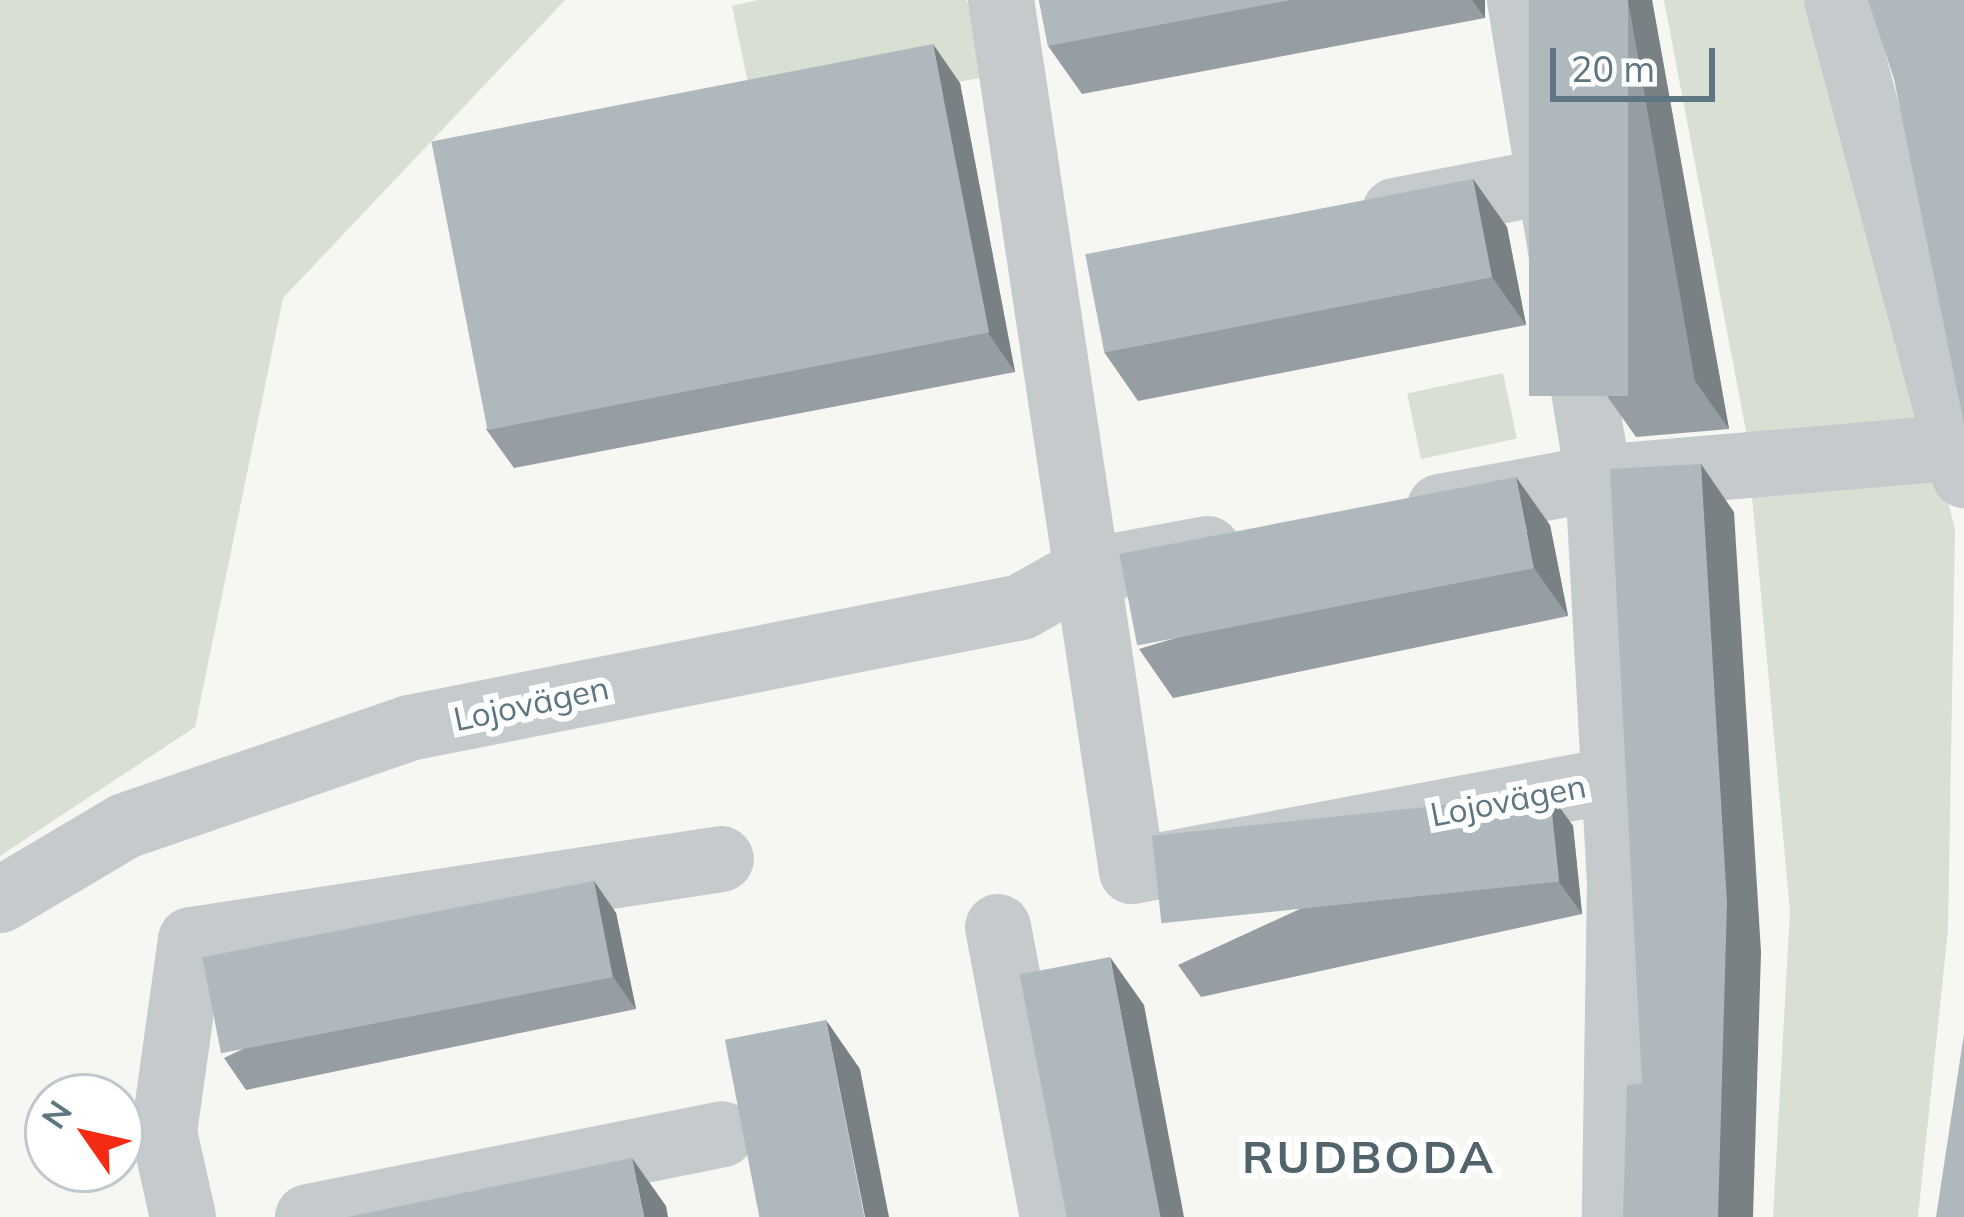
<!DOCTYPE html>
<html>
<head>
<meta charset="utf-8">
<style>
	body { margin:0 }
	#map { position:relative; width:1964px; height:1217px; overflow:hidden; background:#f6f6f2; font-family:Mulish,sans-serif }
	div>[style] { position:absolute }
	.green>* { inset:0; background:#d8dfd3; transform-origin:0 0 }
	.minor>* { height:66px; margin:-33px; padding:0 33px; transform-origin:33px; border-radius:33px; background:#c5cacd }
	.wall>* { inset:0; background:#969ea3 }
	.shaded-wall>* { inset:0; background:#7a8184 }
	.building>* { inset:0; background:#aeb8bd; transform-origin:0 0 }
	span { translate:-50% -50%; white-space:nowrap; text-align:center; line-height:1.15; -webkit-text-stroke:12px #fff; paint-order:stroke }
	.street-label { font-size:33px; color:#5e7681 }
	.district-label { font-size:45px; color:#51636b; font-weight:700; letter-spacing:3px }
	.north { position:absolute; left:24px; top:1073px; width:120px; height:120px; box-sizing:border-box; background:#fff; border:3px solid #bfc8cd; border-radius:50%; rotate:304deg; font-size:33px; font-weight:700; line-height:48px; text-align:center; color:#5e7681 }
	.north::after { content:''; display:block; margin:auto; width:42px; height:54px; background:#f52a14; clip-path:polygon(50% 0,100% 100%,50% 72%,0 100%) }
	.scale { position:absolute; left:1550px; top:48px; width:165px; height:54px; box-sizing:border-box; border:6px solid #5e7681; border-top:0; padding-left:15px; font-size:36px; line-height:42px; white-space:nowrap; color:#5e7681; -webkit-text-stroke:9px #fff; paint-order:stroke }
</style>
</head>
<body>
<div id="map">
	<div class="green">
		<div style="clip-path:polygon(0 0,565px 0,283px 298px,195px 727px,0 856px)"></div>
		<div style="clip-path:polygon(758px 0,967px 0,984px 77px,756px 122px,732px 6px)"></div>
		<div style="clip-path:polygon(1664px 0,1820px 0,1955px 529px,1948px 929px,1918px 1217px,1773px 1217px,1790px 911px,1746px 431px)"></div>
		<div style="left:1503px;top:373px;width:67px;height:98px;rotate:78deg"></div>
	</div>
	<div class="minor">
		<div style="left:1001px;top:0;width:881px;rotate:81.45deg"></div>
		<div style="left:1132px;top:871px;width:491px;rotate:-10.7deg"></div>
		<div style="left:1520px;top:0;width:484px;rotate:80.7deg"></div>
		<div style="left:1598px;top:478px;width:404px;rotate:86.9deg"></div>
		<div style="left:1620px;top:881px;width:336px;rotate:90.9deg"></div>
		<div style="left:1837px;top:0;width:492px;rotate:75deg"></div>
		<div style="left:1395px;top:211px;width:158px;rotate:-11deg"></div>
		<div style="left:1440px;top:507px;width:161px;rotate:-10.4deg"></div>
		<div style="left:1598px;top:478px;width:360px;rotate:-4.9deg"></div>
		<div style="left:0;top:900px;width:145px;rotate:-30.6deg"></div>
		<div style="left:125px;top:826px;width:300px;rotate:-19deg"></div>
		<div style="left:409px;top:728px;width:624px;rotate:-11.18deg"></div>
		<div style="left:1021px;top:607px;width:71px;rotate:-29.4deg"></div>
		<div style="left:1083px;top:572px;width:127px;rotate:-10.4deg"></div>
		<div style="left:998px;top:927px;width:295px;rotate:79.3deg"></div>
		<div style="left:183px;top:1217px;width:87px;rotate:-102.6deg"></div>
		<div style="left:164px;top:1132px;width:194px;rotate:-82deg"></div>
		<div style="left:191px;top:940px;width:536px;rotate:-8.69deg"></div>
		<div style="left:308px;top:1217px;width:422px;rotate:-11.3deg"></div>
	</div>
	<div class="wall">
		<div style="clip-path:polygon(1039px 0,1485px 0,1485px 18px,1082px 94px,1048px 46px)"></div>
		<div style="clip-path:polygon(1529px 0,1652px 0,1729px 429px,1636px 437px,1602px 389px)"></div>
		<div style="clip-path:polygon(960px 83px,1015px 372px,514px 468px,486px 429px)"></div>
		<div style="clip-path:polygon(1473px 179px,1507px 227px,1526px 325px,1138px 401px,1104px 352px)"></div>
		<div style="clip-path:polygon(1550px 525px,1568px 616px,1173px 698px,1139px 649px)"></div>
		<div style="clip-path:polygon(1550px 794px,1573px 826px,1582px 914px,1201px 997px,1178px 965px)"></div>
		<div style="clip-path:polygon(594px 881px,616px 913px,636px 1009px,246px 1090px,224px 1058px)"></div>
	</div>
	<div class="shaded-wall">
		<div style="clip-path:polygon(1472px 0,1485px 0,1485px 18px)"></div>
		<div style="clip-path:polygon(1628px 0,1652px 0,1729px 429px,1695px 381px)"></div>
		<div style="clip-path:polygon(933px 44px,960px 83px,1015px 372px,988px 333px)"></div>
		<div style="clip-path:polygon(1473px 179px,1507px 227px,1526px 325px,1492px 277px)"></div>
		<div style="clip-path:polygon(1701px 464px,1734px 512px,1761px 952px,1753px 1217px,1718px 1217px)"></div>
		<div style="clip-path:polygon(1516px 477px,1550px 525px,1568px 616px,1534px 568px)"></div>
		<div style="clip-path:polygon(1550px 794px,1573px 826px,1582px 914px,1559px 882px)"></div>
		<div style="clip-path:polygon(594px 881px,616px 913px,636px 1009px,613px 977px)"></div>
		<div style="clip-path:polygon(1110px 957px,1144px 1005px,1184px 1217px,1160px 1217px)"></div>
		<div style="clip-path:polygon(826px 1020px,860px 1069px,889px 1217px,865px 1217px)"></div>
		<div style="clip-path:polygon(632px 1158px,666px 1206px,668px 1217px,644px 1217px)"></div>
	</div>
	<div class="building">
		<div style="clip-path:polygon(1039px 0,1291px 0,1048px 46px)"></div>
		<div style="left:1529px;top:0;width:99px;height:396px"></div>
		<div style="clip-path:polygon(1868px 0,1964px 0,1964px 424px,1894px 79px)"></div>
		<div style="left:933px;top:44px;width:294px;height:511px;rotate:79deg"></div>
		<div style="left:1473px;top:179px;width:100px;height:395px;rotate:79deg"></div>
		<div style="clip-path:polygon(1701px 464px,1727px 903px,1718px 1217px,1623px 1217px,1627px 1085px,1642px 1083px,1610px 469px)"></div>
		<div style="left:1516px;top:477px;width:93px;height:404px;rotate:79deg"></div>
		<div style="left:1550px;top:794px;width:88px;height:400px;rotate:84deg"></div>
		<div style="left:594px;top:881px;width:98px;height:399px;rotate:79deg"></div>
		<div style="left:1110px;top:957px;width:265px;height:92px;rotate:79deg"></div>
		<div style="left:826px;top:1020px;width:201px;height:103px;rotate:79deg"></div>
		<div style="clip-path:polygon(1964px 1034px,1964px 1217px,1936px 1217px)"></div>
		<div style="clip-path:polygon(632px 1158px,644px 1217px,348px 1217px)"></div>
	</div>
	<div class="street-label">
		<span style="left:531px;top:703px;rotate:-12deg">Lojovägen</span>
		<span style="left:1508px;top:800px;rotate:-11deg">Lojovägen</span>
	</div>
	<div class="district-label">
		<span style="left:1369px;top:1157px">RUDBODA</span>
	</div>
	<div class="north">N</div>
	<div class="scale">20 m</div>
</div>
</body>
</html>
